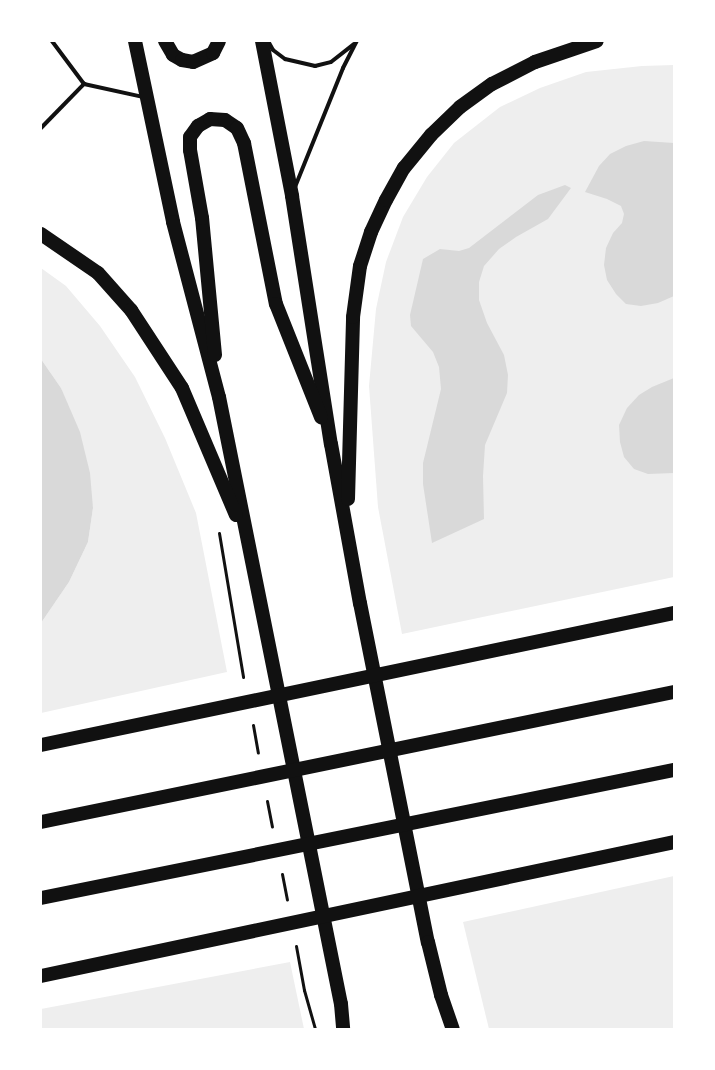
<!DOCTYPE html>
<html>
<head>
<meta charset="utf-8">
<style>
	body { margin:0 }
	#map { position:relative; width:715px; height:1070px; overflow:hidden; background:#fff; font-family:Lato,sans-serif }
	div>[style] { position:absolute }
	.green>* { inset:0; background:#eee }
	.water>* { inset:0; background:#d9d9d9 }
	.path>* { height:3px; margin:-1.5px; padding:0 1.5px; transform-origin:1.5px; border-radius:1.5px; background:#111 }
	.service>* { height:4px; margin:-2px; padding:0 2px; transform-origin:2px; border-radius:2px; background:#111 }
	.trunk>* { height:14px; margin:-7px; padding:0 7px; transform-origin:7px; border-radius:7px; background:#111 }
	span { translate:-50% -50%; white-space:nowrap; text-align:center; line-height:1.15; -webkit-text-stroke:4px #fff; paint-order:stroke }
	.frame { position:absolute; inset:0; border:42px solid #fff; pointer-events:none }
</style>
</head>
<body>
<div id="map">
	<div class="green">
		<div style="clip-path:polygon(674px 65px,674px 577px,402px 634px,378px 507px,369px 386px,376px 309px,386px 262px,403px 217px,427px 177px,454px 143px,500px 107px,540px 88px,586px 72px,642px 66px)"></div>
		<div style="clip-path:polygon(41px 268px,66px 286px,100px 326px,135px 377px,165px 438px,196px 513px,227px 672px,41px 713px,41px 623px,69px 582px,88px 542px,93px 508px,61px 388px,41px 359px)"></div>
		<div style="clip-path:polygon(674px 876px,674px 1029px,489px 1029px,463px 922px)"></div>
		<div style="clip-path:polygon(290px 962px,304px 1029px,41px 1029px,41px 1009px)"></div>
	</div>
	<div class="water">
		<div style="clip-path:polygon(644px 141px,674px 143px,674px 296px,658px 303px,641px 306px,626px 304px,616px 294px,607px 280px,604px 265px,606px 248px,613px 233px,622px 223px,624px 214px,621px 206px,607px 199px,585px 192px,599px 166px,610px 154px,626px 146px)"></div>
		<div style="clip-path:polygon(565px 185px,571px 188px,548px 219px,516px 237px,499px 249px,484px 266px,479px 282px,479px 300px,487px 323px,504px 355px,508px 375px,507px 393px,485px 445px,483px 476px,484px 519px,432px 543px,423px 484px,423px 463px,441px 389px,439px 367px,433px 352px,411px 326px,410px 315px,423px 259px,440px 249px,459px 251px,469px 248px,538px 195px)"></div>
		<div style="clip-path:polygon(41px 359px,61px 388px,80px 432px,90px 473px,93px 508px,88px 542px,69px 582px,41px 623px)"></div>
		<div style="clip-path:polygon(674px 378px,674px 473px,648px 474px,634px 469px,624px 457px,620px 442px,619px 425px,627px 408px,639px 395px,652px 387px)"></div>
	</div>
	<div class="path">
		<div style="left:219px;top:533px;width:146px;rotate:80.5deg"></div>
		<div style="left:253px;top:725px;width:28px;rotate:80deg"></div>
		<div style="left:267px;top:801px;width:26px;rotate:79deg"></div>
		<div style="left:282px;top:874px;width:26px;rotate:79deg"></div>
		<div style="left:296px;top:946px;width:45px;rotate:79.7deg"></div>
		<div style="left:304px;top:990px;width:41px;rotate:74.2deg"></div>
	</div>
	<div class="service">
		<div style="left:268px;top:41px;width:10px;rotate:61deg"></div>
		<div style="left:273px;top:50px;width:15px;rotate:37deg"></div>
		<div style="left:285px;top:59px;width:31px;rotate:13deg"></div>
		<div style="left:315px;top:66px;width:16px;rotate:-14deg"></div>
		<div style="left:331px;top:62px;width:29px;rotate:-38deg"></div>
		<div style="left:84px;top:84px;width:60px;rotate:12.4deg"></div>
		<div style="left:41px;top:128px;width:62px;rotate:-45.7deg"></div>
		<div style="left:84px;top:84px;width:54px;rotate:-126.7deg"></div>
		<div style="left:295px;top:187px;width:128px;rotate:-68deg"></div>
		<div style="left:343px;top:68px;width:30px;rotate:-63deg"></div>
	</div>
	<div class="trunk">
		<div style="left:135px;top:41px;width:185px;rotate:78.1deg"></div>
		<div style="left:173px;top:222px;width:181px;rotate:75.3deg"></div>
		<div style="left:219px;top:397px;width:619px;rotate:78.64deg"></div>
		<div style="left:341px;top:1004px;width:25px;rotate:85deg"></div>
		<div style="left:165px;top:41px;width:16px;rotate:60deg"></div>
		<div style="left:173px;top:55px;width:10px;rotate:29deg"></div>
		<div style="left:182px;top:60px;width:11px;rotate:10deg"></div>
		<div style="left:193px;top:62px;width:22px;rotate:-24deg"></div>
		<div style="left:213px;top:53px;width:13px;rotate:-63deg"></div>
		<div style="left:262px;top:41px;width:158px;rotate:79deg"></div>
		<div style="left:292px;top:196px;width:251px;rotate:81.1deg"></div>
		<div style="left:331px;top:444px;width:162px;rotate:79.7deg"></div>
		<div style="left:360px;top:603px;width:346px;rotate:78.7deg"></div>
		<div style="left:428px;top:942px;width:55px;rotate:76.2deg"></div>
		<div style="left:441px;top:995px;width:36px;rotate:71deg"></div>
		<div style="left:41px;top:234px;width:69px;rotate:34.4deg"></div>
		<div style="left:98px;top:273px;width:50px;rotate:48.3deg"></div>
		<div style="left:131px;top:310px;width:93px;rotate:56.8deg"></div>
		<div style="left:182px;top:388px;width:138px;rotate:67deg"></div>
		<div style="left:215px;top:355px;width:138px;rotate:-95.4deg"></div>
		<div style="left:202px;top:218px;width:69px;rotate:-100deg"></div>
		<div style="left:190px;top:150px;width:13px;rotate:-90deg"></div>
		<div style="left:190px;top:137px;width:14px;rotate:-54deg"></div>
		<div style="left:198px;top:126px;width:14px;rotate:-30deg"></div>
		<div style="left:210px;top:119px;width:15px;rotate:4deg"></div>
		<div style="left:225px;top:120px;width:14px;rotate:34deg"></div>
		<div style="left:237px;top:128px;width:17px;rotate:65deg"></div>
		<div style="left:244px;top:143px;width:164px;rotate:78.8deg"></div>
		<div style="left:276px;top:304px;width:122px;rotate:68.3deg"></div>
		<div style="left:348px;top:499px;width:182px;rotate:-88.4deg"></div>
		<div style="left:353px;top:317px;width:51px;rotate:-82.2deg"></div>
		<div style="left:360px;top:266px;width:36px;rotate:-72deg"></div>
		<div style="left:371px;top:232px;width:35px;rotate:-65deg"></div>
		<div style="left:386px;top:200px;width:37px;rotate:-61deg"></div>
		<div style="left:404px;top:168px;width:43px;rotate:-50.7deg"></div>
		<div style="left:431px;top:135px;width:40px;rotate:-44deg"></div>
		<div style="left:460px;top:107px;width:39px;rotate:-36deg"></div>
		<div style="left:492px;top:84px;width:48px;rotate:-27.1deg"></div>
		<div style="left:535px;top:62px;width:65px;rotate:-18.7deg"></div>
		<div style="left:41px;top:745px;width:647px;rotate:-11.78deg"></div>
		<div style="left:41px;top:822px;width:646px;rotate:-11.61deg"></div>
		<div style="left:41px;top:898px;width:646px;rotate:-11.43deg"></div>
		<div style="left:41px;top:976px;width:647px;rotate:-11.95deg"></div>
	</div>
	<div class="frame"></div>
</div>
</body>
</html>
